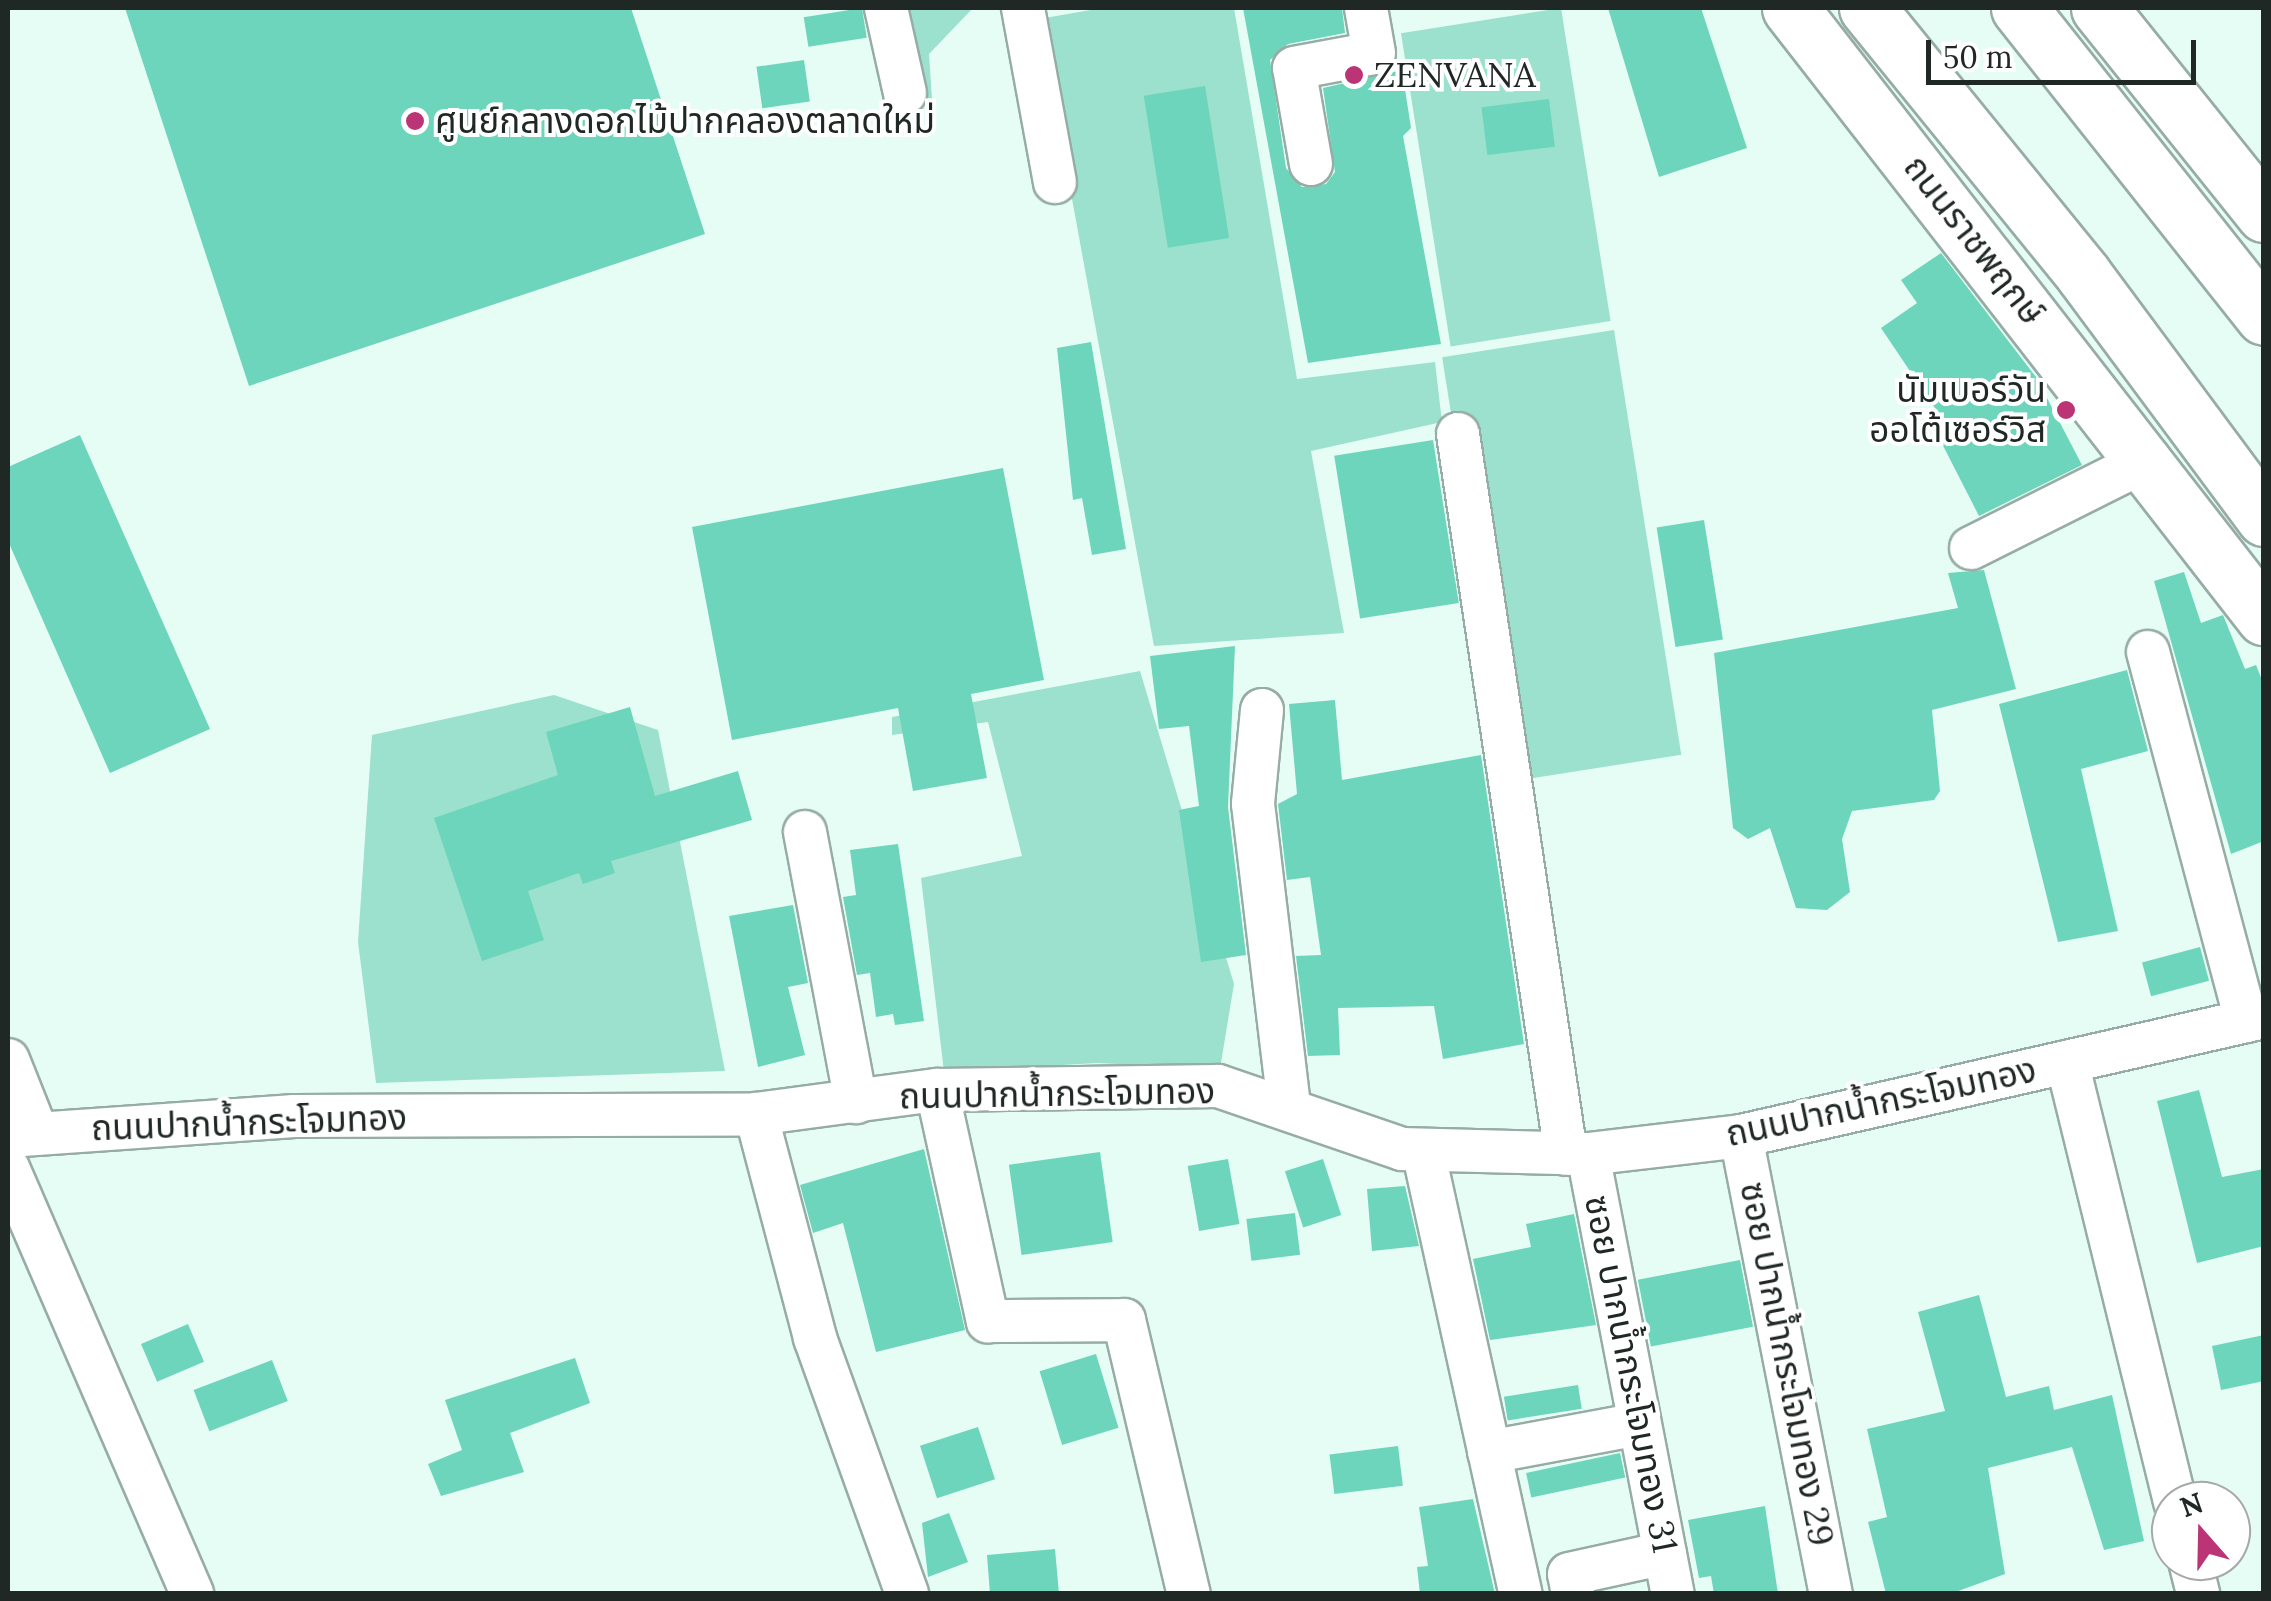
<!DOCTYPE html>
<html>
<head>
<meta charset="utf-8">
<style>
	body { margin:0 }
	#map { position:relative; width:2271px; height:1601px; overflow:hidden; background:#e6fdf5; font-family:Lora,"Noto Sans Thai",serif }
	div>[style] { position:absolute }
	.green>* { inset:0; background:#9be1cd; transform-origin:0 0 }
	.building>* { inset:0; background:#6dd5bb; transform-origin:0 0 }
	.roads { filter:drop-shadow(2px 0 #96aca5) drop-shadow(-2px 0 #96aca5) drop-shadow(0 2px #96aca5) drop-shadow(0 -2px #96aca5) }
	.street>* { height:42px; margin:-21px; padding:0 21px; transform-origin:21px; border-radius:21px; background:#fff }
	.secondary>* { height:55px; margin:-27.5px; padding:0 27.5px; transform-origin:27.5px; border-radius:27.5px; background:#fff }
	.primary>* { height:55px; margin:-27.5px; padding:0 27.5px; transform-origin:27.5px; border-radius:27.5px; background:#fff }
	.dots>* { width:28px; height:28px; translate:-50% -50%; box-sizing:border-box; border:5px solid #fff; border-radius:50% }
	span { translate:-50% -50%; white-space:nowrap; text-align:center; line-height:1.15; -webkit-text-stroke:8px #fff; paint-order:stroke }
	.poi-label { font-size:35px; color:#202826 }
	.left { translate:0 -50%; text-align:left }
	.right { translate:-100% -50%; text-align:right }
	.street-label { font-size:35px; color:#202826 }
	.frame { position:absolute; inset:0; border:10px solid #202826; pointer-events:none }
	.north { position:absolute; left:2151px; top:1481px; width:100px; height:100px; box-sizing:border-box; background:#fff; border:2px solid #a6a9a8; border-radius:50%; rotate:340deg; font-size:28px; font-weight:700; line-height:40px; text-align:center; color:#202826 }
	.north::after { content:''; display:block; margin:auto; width:35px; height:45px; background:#bb3476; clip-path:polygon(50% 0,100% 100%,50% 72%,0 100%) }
	.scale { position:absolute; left:1926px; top:40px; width:270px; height:45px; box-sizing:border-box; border:5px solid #202826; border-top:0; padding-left:12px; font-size:30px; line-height:35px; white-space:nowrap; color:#202826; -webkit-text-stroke:8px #fff; paint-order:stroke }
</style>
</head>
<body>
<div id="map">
	<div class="green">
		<div style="clip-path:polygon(889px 8px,973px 8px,929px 54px,932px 99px,905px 93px)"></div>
		<div style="clip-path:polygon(1102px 8px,1234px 8px,1297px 379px,1435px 362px,1442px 422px,1311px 451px,1344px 633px,1154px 646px,1039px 19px)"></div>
		<div style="left:1561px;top:8px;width:317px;height:162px;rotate:81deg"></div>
		<div style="left:1614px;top:330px;width:430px;height:174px;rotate:81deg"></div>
		<div style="clip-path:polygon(1140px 671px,1234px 984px,1220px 1069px,1097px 1063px,944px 1072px,921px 878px,1022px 856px,988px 722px,892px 735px,892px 717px)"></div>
		<div style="clip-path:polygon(554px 695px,658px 730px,725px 1071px,376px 1083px,358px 942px,372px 735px)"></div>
	</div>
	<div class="building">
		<div style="clip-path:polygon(125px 8px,631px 8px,705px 234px,249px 386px)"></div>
		<div style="left:862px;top:8px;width:30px;height:59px;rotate:81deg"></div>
		<div style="clip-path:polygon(1243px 8px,1342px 8px,1345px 33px,1288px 44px,1270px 60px,1286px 168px,1302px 187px,1326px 184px,1335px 172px,1323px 88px,1402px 70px,1411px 128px,1403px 136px,1441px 344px,1308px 363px)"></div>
		<div style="clip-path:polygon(1608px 8px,1701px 8px,1747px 148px,1659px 177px)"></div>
		<div style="left:804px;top:60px;width:42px;height:48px;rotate:82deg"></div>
		<div style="left:1205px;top:86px;width:154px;height:62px;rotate:81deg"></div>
		<div style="left:1549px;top:99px;width:48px;height:68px;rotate:83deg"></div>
		<div style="clip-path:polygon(1941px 253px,2036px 377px,2082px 465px,1979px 516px,1934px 428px,1945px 423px,1881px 328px,1917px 303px,1901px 280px)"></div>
		<div style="clip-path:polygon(1091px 342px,1126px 549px,1092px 555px,1082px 498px,1073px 500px,1057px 348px)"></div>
		<div style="clip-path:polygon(80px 435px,210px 729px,110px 773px,8px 541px,8px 467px)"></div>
		<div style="left:1433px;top:440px;width:165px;height:100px;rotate:81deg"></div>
		<div style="clip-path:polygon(1003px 468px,1044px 680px,971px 694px,987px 778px,913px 791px,898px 708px,732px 740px,692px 527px)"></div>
		<div style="left:1704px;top:520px;width:121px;height:48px;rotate:81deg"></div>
		<div style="clip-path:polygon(1984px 570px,2016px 689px,1932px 710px,1940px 791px,1934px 800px,1852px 811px,1842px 839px,1850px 892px,1827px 910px,1796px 908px,1770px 828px,1748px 839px,1733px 828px,1714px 653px,1958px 608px,1948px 573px)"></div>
		<div style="clip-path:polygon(2184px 572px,2201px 623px,2223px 615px,2245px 669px,2256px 665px,2264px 685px,2264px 841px,2231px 854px,2154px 581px)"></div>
		<div style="clip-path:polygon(1235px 646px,1228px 807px,1246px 955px,1201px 962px,1179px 810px,1199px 806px,1189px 726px,1159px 729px,1150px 656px)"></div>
		<div style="clip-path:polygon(2127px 670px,2148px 751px,2081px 769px,2118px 931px,2058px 942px,1999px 704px)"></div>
		<div style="clip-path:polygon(1335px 700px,1342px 780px,1481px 755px,1524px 1044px,1443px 1059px,1434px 1006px,1338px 1008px,1340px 1055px,1308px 1056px,1296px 956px,1321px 955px,1310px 877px,1287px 880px,1278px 804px,1297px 794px,1289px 704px)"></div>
		<div style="clip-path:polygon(630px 707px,655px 796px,738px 771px,752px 820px,611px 861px,615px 873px,583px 884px,579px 873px,528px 891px,544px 940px,482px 961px,434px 818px,558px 775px,546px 732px)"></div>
		<div style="clip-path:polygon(898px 844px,924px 1021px,895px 1025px,893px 1014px,876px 1017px,870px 973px,857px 975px,843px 897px,856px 895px,850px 850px)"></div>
		<div style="clip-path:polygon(793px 905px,808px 983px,788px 987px,805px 1055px,758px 1067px,729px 916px)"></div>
		<div style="left:2200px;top:947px;width:35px;height:60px;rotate:75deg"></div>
		<div style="clip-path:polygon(2199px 1090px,2222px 1177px,2264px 1169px,2264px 1246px,2197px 1263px,2157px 1101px)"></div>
		<div style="clip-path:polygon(924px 1149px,965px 1330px,876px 1352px,843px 1223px,813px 1233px,800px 1185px)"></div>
		<div style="left:1100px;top:1152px;width:91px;height:92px;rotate:82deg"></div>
		<div style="left:1228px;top:1159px;width:66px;height:41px;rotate:80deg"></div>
		<div style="left:1323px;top:1159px;width:59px;height:40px;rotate:72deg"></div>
		<div style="clip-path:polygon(1405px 1186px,1419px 1246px,1372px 1251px,1367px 1189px)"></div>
		<div style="left:1295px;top:1213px;width:42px;height:49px;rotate:83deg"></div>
		<div style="clip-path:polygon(1574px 1214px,1596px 1325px,1490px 1340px,1473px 1259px,1531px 1247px,1526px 1224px)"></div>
		<div style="left:1740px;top:1260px;width:68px;height:104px;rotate:79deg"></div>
		<div style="clip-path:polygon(1979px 1295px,2006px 1397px,2049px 1386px,2054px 1410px,2112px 1395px,2144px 1541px,2104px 1550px,2072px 1447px,1988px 1468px,2005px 1574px,1950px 1594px,1886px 1594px,1868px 1522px,1887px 1517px,1867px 1429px,1945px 1411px,1918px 1312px)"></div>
		<div style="left:188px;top:1324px;width:41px;height:51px;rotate:67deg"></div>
		<div style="clip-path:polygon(2264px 1335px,2264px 1381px,2221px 1390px,2212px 1346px)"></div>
		<div style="left:1096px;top:1354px;width:77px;height:59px;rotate:73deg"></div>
		<div style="clip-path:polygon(575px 1358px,590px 1403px,510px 1433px,524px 1472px,441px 1496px,428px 1464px,462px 1450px,445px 1400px)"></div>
		<div style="left:272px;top:1360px;width:44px;height:84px;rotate:69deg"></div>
		<div style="left:1578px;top:1385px;width:24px;height:75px;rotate:81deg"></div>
		<div style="left:978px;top:1427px;width:55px;height:61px;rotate:72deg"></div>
		<div style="left:1398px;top:1446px;width:40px;height:69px;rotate:83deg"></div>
		<div style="left:1620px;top:1453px;width:25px;height:96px;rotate:78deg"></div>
		<div style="clip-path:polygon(1473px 1499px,1495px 1594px,1420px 1594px,1417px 1567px,1428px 1566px,1419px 1507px)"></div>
		<div style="clip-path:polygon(1765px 1506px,1778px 1594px,1714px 1594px,1711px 1576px,1699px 1578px,1688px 1520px)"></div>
		<div style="clip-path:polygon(949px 1513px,968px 1562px,928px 1577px,922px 1523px)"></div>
		<div style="clip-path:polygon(1055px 1549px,1059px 1594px,990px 1594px,987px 1555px)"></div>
	</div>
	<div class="roads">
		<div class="street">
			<div style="left:886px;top:8px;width:87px;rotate:77.4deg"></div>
			<div style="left:1023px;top:8px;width:177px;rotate:79.6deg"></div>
			<div style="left:1311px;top:164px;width:97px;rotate:-100deg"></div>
			<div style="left:1294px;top:68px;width:81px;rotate:-10.6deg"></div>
			<div style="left:1374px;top:53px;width:46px;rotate:-100.1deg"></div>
			<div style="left:1458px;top:434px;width:728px;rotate:81.47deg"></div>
			<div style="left:1971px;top:548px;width:199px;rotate:-26.6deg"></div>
			<div style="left:2148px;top:652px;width:382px;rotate:75.1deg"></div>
			<div style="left:1262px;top:710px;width:94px;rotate:95.5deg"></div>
			<div style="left:1253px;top:804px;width:306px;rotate:83.2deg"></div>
			<div style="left:805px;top:832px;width:275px;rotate:79.3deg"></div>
			<div style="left:8px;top:1060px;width:79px;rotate:68.3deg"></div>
			<div style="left:2067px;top:1062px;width:452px;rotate:76.2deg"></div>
			<div style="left:937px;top:1090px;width:237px;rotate:77.6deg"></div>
			<div style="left:988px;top:1321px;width:136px;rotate:-0.4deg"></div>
			<div style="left:1124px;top:1320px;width:282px;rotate:76.7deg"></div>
			<div style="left:756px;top:1114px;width:232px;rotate:75.2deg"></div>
			<div style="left:815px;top:1338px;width:272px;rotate:70.2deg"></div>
			<div style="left:8px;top:1136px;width:287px;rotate:-4deg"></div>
			<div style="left:294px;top:1116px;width:462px;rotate:-0.2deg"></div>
			<div style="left:756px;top:1114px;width:183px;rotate:-7.6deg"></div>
			<div style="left:937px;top:1090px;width:281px;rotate:-0.8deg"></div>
			<div style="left:1218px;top:1086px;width:194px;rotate:18.9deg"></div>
			<div style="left:1402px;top:1149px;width:186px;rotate:1.5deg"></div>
			<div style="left:1588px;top:1154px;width:154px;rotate:-6.7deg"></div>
			<div style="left:1741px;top:1136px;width:536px;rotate:-12.82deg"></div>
			<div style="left:1741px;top:1136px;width:467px;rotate:78.9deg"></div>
			<div style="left:1423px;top:1150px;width:455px;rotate:77.6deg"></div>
			<div style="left:1588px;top:1154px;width:448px;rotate:79.1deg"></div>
			<div style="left:8px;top:1168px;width:464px;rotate:66.6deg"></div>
			<div style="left:1489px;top:1452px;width:152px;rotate:-10.6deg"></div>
			<div style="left:2190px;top:1561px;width:34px;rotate:76deg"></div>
			<div style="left:1573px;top:1594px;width:20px;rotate:-101deg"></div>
			<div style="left:1569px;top:1574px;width:98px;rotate:-12.3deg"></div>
		</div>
		<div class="secondary">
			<div style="left:1790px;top:8px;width:772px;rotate:52.11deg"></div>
			<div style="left:2099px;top:8px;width:264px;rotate:51.3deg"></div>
		</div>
		<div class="primary">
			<div style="left:1867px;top:8px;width:343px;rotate:50.9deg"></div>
			<div style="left:2083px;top:274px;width:304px;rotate:53.4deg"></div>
			<div style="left:2019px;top:8px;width:394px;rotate:51.6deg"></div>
		</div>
	</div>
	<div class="dots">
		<div style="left:1354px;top:75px;background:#bb3476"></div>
		<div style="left:415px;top:121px;background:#bb3476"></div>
		<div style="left:2066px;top:410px;background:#bb3476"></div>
	</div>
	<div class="poi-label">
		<span class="left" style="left:1374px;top:75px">ZENVANA</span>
		<span class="left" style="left:435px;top:121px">ศูนย์กลางดอกไม้ปากคลองตลาดใหม่</span>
		<span class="right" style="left:2046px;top:410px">นัมเบอร์วัน<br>ออโต้เซอร์วิส</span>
	</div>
	<div class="street-label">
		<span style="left:1974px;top:240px;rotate:52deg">ถนนราชพฤกษ์</span>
		<span style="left:1057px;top:1094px;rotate:-1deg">ถนนปากน้ำกระโจมทอง</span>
		<span style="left:1881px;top:1102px;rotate:-12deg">ถนนปากน้ำกระโจมทอง</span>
		<span style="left:249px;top:1123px;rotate:-2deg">ถนนปากน้ำกระโจมทอง</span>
		<span style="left:1787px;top:1364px;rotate:79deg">ซอย ปากน้ำกระโจมทอง 29</span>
		<span style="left:1631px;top:1374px;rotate:79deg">ซอย ปากน้ำกระโจมทอง 31</span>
	</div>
	<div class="frame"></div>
	<div class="north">N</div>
	<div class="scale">50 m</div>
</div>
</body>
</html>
